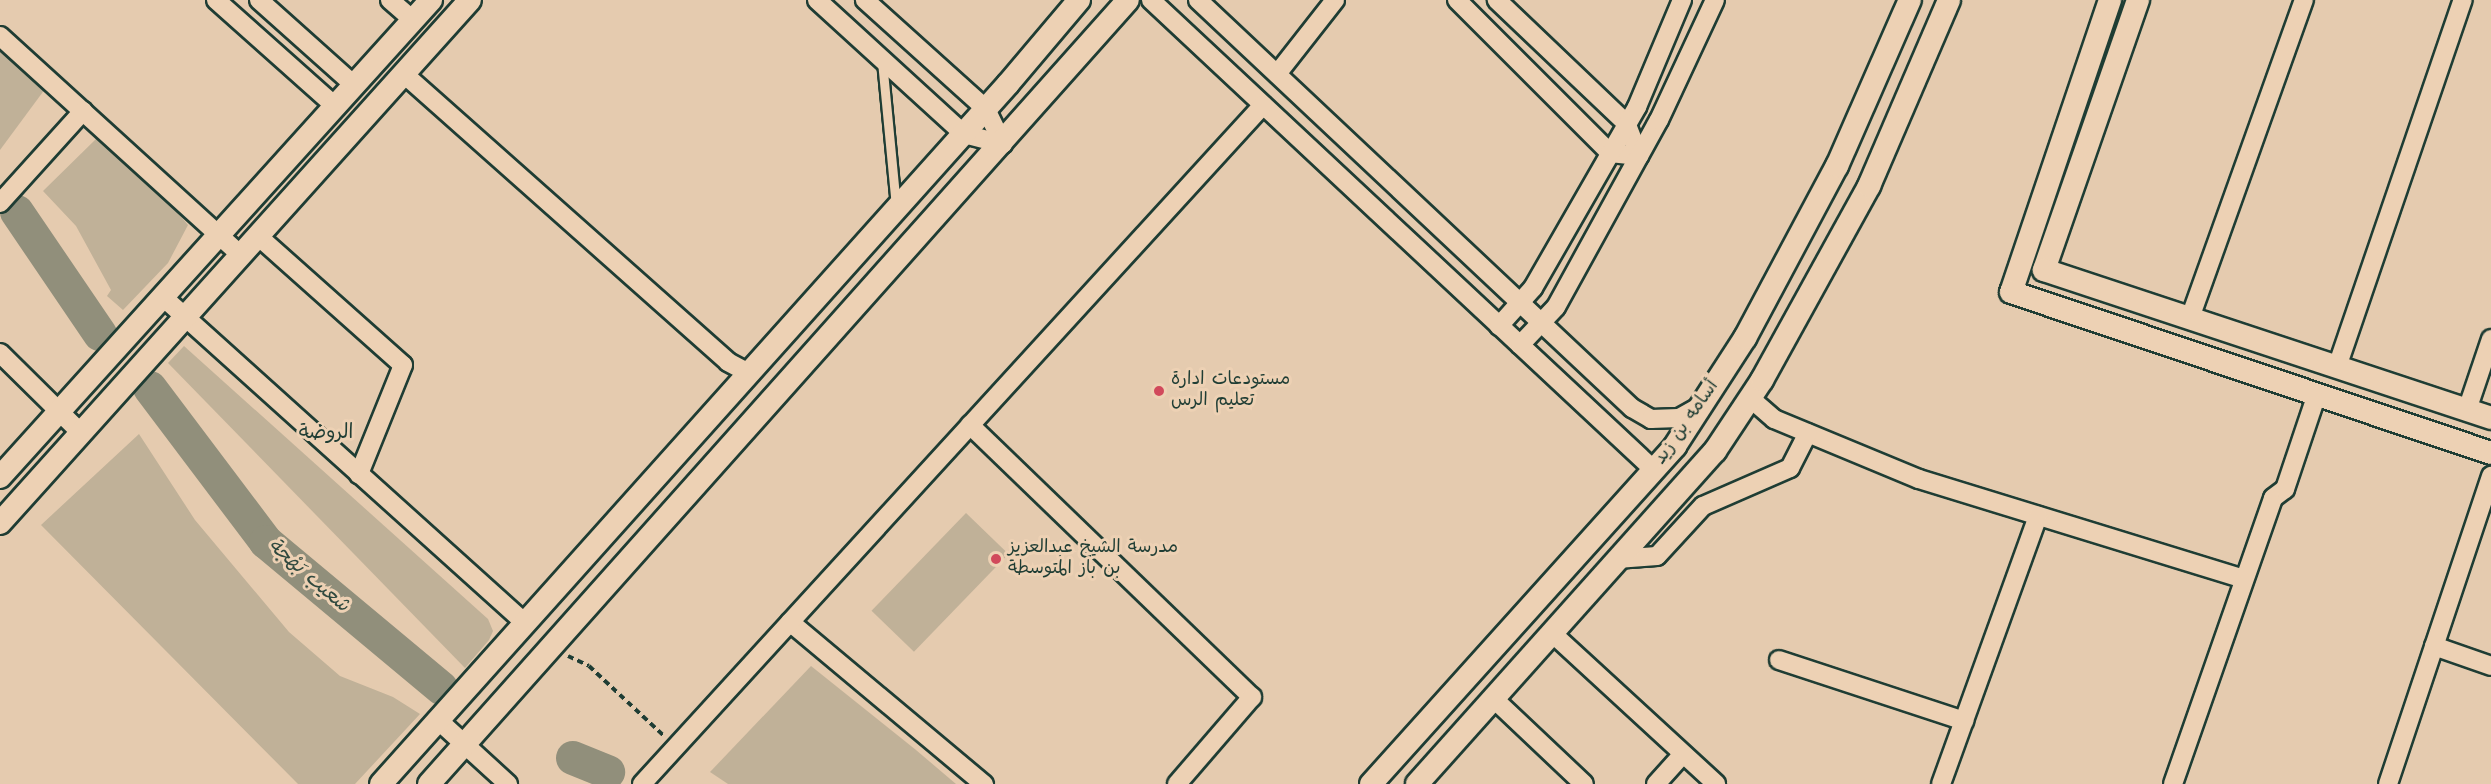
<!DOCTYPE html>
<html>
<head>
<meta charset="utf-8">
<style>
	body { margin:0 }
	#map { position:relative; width:2491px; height:784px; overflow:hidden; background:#e5cbaf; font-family:Kalam,"Playpen Sans Arabic",sans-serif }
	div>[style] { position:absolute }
	.green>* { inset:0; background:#c0b198; transform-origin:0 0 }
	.river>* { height:34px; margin:-17px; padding:0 17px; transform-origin:17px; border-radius:17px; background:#918f7b }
	.path>* { height:4px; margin-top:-2px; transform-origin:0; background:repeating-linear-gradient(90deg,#1f3d34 0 6px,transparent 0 10.5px) }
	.roads { filter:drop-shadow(2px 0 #1f3d34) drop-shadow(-2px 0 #1f3d34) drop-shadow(0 2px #1f3d34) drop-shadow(0 -2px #1f3d34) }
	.service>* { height:9px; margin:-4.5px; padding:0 4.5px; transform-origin:4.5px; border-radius:4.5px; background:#edd1b4 }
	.minor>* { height:18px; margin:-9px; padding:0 9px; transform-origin:9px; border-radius:9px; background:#edd1b4 }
	.tertiary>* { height:22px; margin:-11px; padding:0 11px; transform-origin:11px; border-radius:11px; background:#edd1b4 }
	.dots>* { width:16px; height:16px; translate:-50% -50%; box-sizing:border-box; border:3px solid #edd1b4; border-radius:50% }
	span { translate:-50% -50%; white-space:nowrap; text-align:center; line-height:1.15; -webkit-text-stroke:6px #edd1b4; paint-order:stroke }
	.poi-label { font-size:18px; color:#1f3d34 }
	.left { translate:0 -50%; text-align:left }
	.street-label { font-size:18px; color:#1f3d34 }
	.neighbourhood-label { font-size:20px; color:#1f3d34 }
	.water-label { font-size:20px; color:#30493f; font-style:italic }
</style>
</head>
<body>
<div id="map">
	<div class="green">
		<div style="clip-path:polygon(0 44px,48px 85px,0 150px)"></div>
		<div style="clip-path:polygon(96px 139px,131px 158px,188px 225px,168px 263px,123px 310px,107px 296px,111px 290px,76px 226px,43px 191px)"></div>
		<div style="clip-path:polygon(184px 346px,488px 619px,493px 631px,489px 640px,465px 668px,168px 363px)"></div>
		<div style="clip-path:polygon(139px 434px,195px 520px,289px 632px,340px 676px,393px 697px,420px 714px,355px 784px,298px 784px,41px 525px)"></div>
		<div style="left:966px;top:513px;width:59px;height:136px;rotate:44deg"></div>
		<div style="clip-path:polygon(811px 666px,916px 750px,956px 784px,728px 784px,710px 772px)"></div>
	</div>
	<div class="river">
		<div style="left:17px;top:212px;width:148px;rotate:55.8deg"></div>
		<div style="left:150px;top:388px;width:193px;rotate:53deg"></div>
		<div style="left:266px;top:542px;width:228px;rotate:39.8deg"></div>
		<div style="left:573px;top:758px;width:38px;rotate:22deg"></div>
	</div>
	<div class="path">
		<div style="left:568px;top:656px;width:23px;rotate:25deg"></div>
		<div style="left:589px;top:666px;width:101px;rotate:43deg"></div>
	</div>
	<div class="roads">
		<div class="service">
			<div style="left:882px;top:61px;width:146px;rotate:84.5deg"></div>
		</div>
		<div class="minor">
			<div style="left:216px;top:0;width:159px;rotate:41.7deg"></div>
			<div style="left:259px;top:0;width:127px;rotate:41.8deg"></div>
			<div style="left:390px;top:0;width:30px;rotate:41deg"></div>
			<div style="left:817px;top:0;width:199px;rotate:42.4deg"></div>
			<div style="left:964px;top:134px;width:40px;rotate:14.4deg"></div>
			<div style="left:1003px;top:144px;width:39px;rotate:-116deg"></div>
			<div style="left:986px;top:109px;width:163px;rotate:-138deg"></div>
			<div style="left:1151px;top:0;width:688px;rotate:43.06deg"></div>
			<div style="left:1198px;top:0;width:596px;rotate:43.23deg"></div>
			<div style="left:1632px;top:408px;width:22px;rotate:30deg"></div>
			<div style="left:1651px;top:419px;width:28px;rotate:-2deg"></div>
			<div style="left:1679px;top:418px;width:23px;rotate:-29deg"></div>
			<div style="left:1457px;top:0;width:216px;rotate:45deg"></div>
			<div style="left:1610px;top:153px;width:29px;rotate:6deg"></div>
			<div style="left:1639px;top:156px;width:34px;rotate:-111deg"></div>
			<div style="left:1627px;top:124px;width:180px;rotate:-136.4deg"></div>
			<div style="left:0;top:36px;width:326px;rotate:42.3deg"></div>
			<div style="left:404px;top:74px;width:433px;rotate:41.6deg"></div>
			<div style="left:728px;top:362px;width:24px;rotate:28deg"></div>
			<div style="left:1277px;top:74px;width:94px;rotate:-51.9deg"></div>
			<div style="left:0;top:203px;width:124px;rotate:-47.9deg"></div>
			<div style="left:258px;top:236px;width:194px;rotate:41.7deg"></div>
			<div style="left:403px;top:365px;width:118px;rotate:112deg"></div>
			<div style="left:163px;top:297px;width:487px;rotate:42deg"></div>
			<div style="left:2190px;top:318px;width:338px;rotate:-70.3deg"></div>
			<div style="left:1499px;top:326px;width:51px;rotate:-48.2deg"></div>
			<div style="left:1533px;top:288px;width:209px;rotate:-60.1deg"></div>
			<div style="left:1637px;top:107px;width:116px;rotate:-67.2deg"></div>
			<div style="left:1520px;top:345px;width:52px;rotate:-46.5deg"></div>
			<div style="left:1556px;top:307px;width:213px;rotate:-61.2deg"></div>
			<div style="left:1659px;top:120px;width:132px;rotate:-65deg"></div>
			<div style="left:0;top:353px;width:114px;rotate:44.6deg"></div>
			<div style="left:2337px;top:367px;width:388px;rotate:-71.1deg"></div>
			<div style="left:1750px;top:398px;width:32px;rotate:41deg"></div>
			<div style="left:1774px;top:419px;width:157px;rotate:22.5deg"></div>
			<div style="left:1919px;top:479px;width:340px;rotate:17.1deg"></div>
			<div style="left:2467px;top:410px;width:75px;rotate:-71.3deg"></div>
			<div style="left:970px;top:425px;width:392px;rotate:44deg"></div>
			<div style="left:1252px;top:697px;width:115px;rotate:130.8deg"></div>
			<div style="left:1617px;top:559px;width:40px;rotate:-4.3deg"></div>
			<div style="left:1657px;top:556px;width:68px;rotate:-47.4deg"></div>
			<div style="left:1703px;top:506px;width:95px;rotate:-23.6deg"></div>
			<div style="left:1790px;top:468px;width:39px;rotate:-63deg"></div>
			<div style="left:790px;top:622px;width:253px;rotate:39.9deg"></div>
			<div style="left:1552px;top:633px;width:223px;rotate:42.6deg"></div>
			<div style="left:2434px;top:646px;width:60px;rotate:19.3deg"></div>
			<div style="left:1779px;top:660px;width:195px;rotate:18.2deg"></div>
			<div style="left:1493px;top:698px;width:125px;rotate:43.4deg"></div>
			<div style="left:438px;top:720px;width:95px;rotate:42.4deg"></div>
			<div style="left:642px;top:784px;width:920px;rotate:-47.55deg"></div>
			<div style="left:1656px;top:784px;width:40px;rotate:-48deg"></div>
			<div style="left:1941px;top:784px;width:285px;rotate:-70.1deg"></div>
			<div style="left:2173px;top:784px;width:303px;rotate:-70.7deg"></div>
			<div style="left:2273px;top:498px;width:15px;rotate:-37deg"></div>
			<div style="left:2285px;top:489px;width:100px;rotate:-71.4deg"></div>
			<div style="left:2388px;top:784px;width:325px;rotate:-71.5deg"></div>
		</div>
		<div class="tertiary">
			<div style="left:2110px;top:0;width:308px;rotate:108.7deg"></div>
			<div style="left:2011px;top:292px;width:506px;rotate:18.54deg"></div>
			<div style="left:2138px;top:0;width:286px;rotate:109.2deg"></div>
			<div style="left:2044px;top:270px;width:471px;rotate:18.3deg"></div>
			<div style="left:0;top:477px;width:643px;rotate:-47.9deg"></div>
			<div style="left:0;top:523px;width:703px;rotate:-48.06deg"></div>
			<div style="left:381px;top:784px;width:940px;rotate:-48.15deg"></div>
			<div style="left:1008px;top:84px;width:110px;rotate:-49.8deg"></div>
			<div style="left:429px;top:784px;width:1050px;rotate:-48.28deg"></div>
			<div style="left:1371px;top:784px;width:455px;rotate:-48deg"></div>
			<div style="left:1675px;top:446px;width:129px;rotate:-57.1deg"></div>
			<div style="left:1745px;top:338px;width:195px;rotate:-61.9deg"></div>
			<div style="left:1837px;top:166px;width:181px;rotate:-66.3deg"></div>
			<div style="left:1417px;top:784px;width:447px;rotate:-48.2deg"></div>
			<div style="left:1715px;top:451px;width:85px;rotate:-56.5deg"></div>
			<div style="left:1762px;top:380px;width:222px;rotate:-61.1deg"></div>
			<div style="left:1869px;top:186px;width:202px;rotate:-66.7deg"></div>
		</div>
	</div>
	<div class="dots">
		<div style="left:1159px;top:391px;background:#d1495b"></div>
		<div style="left:996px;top:559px;background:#d1495b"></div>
	</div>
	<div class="poi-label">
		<span class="left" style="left:1171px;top:391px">مستودعات ادارة<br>تعليم الرس</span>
		<span class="left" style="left:1008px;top:559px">مدرسة الشيخ عبدالعزيز<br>بن باز المتوسطة</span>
	</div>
	<div class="street-label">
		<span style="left:1687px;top:423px;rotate:-55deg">أسامه بن زيد</span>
	</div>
	<div class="neighbourhood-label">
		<span style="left:326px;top:433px">الروضة</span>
	</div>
	<div class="water-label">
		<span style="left:308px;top:576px;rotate:41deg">شعيب بَهْجة</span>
	</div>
</div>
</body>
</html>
